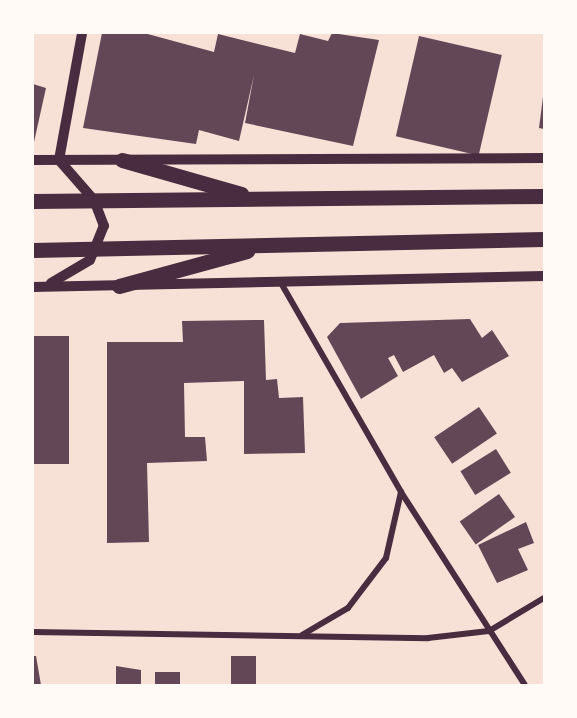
<!DOCTYPE html>
<html>
<head>
<meta charset="utf-8">
<style>
	body { margin:0 }
	#map { position:relative; width:577px; height:718px; overflow:hidden; background:#f7e1d7; font-family:"Sofia Sans Condensed",sans-serif }
	div>[style] { position:absolute }
	.building>* { inset:0; background:#644757; transform-origin:0 0 }
	.minor>* { height:6px; margin:-3px; padding:0 3px; transform-origin:3px; border-radius:3px; background:#4a2c40 }
	.tertiary>* { height:10px; margin:-5px; padding:0 5px; transform-origin:5px; border-radius:5px; background:#4a2c40 }
	.primary>* { height:15px; margin:-7.5px; padding:0 7.5px; transform-origin:7.5px; border-radius:7.5px; background:#4a2c40 }
	span { translate:-50% -50%; white-space:nowrap; text-align:center; line-height:1.15; -webkit-text-stroke:4.5px #fffaf5; paint-order:stroke }
	.frame { position:absolute; inset:0; border:34px solid #fffaf5; pointer-events:none }
</style>
</head>
<body>
<div id="map">
	<div class="building">
		<div style="clip-path:polygon(102px 33px,144px 33px,214px 52px,218px 34px,295px 53px,300px 34px,328px 41px,332px 33px,379px 40px,353px 146px,245px 123px,254px 75px,239px 141px,199px 130px,196px 144px,83px 128px)"></div>
		<div style="left:419px;top:36px;width:85px;height:103px;rotate:13deg"></div>
		<div style="clip-path:polygon(33px 84px,46px 88px,34px 142px,33px 142px)"></div>
		<div style="clip-path:polygon(543px 97px,544px 98px,544px 129px,539px 128px)"></div>
		<div style="clip-path:polygon(470px 319px,482px 338px,492px 330px,509px 356px,462px 382px,452px 368px,444px 373px,434px 355px,403px 372px,394px 355px,388px 358px,398px 376px,361px 399px,327px 337px,340px 323px)"></div>
		<div style="clip-path:polygon(264px 320px,266px 380px,277px 379px,279px 398px,303px 397px,305px 453px,244px 454px,244px 381px,184px 383px,185px 437px,205px 437px,207px 461px,147px 463px,149px 542px,107px 543px,107px 342px,183px 342px,182px 321px)"></div>
		<div style="left:33px;top:336px;width:36px;height:128px"></div>
		<div style="left:479px;top:407px;width:32px;height:54px;rotate:56deg"></div>
		<div style="left:496px;top:449px;width:28px;height:42px;rotate:58deg"></div>
		<div style="left:499px;top:494px;width:28px;height:48px;rotate:55deg"></div>
		<div style="clip-path:polygon(526px 522px,534px 543px,518px 549px,528px 570px,497px 583px,478px 545px)"></div>
		<div style="clip-path:polygon(33px 656px,36px 656px,41px 685px,33px 685px)"></div>
		<div style="left:231px;top:656px;width:25px;height:29px"></div>
		<div style="clip-path:polygon(116px 666px,141px 670px,141px 685px,116px 685px)"></div>
		<div style="left:155px;top:672px;width:25px;height:13px"></div>
	</div>
	<div class="minor">
		<div style="left:281px;top:283px;width:241px;rotate:60.1deg"></div>
		<div style="left:401px;top:492px;width:229px;rotate:57.3deg"></div>
		<div style="left:33px;top:632px;width:395px;rotate:0.9deg"></div>
		<div style="left:428px;top:638px;width:61px;rotate:-6.5deg"></div>
		<div style="left:489px;top:631px;width:64px;rotate:-31deg"></div>
		<div style="left:302px;top:635px;width:53px;rotate:-30.4deg"></div>
		<div style="left:348px;top:608px;width:63px;rotate:-52.8deg"></div>
		<div style="left:386px;top:558px;width:68px;rotate:-77.2deg"></div>
	</div>
	<div class="tertiary">
		<div style="left:33px;top:160px;width:511px;rotate:-0.22deg"></div>
		<div style="left:59px;top:160px;width:129px;rotate:-79.7deg"></div>
		<div style="left:51px;top:283px;width:45px;rotate:-30.5deg"></div>
		<div style="left:90px;top:260px;width:37px;rotate:-68deg"></div>
		<div style="left:104px;top:226px;width:28px;rotate:-111deg"></div>
		<div style="left:94px;top:200px;width:53px;rotate:-131.2deg"></div>
		<div style="left:33px;top:287px;width:511px;rotate:-1.23deg"></div>
	</div>
	<div class="primary">
		<div style="left:122px;top:160px;width:124px;rotate:15.9deg"></div>
		<div style="left:33px;top:201px;width:511px;rotate:-0.56deg"></div>
		<div style="left:33px;top:250px;width:511px;rotate:-1.23deg"></div>
		<div style="left:119px;top:286px;width:133px;rotate:-15.3deg"></div>
	</div>
	<div class="frame"></div>
</div>
</body>
</html>
